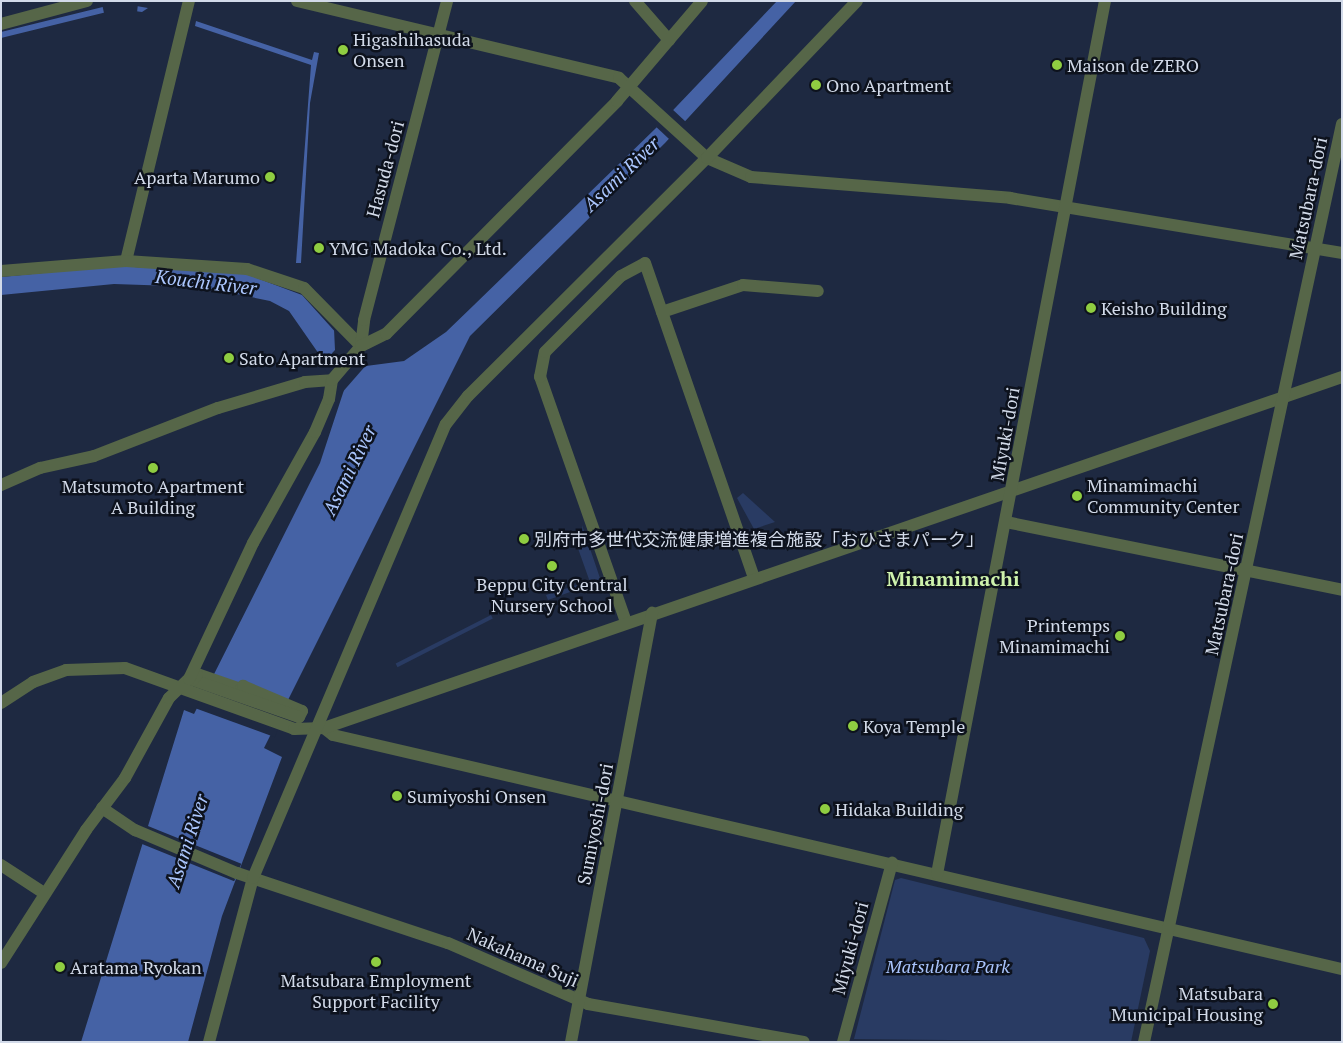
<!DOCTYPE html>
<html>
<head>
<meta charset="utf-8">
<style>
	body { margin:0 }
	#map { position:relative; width:1343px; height:1043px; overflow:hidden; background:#1e2941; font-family:"PT Serif","Noto Sans JP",serif }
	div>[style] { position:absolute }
	.green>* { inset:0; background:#293b63; transform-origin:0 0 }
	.water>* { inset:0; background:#4562a5 }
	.pier>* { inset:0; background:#1e2941; transform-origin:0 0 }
	.minor>* { height:12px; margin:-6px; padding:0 6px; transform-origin:6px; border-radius:6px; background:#566648 }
	.dots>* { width:14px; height:14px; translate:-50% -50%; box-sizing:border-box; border:2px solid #0d121d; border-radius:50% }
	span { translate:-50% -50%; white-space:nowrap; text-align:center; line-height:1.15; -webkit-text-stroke:5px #0d121d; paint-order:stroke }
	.poi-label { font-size:18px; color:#d2dae9 }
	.left { translate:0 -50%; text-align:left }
	.right { translate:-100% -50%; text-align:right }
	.street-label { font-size:18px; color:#d2dae9 }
	.park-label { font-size:18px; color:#a9c4fc; font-style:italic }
	.water-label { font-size:19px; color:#abc6fe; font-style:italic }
	.quarter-label { font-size:20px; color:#cef2ac; font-weight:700 }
	.frame { position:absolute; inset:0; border:2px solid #d2dae9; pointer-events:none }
</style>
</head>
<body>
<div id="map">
	<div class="green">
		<div style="clip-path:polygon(743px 493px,775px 522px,754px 529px,737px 498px)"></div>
		<div style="clip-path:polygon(582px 525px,601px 581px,591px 585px,575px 540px,583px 537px)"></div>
		<div style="clip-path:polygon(580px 584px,581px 588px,548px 600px,546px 595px)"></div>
		<div style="left:491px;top:615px;width:4px;height:107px;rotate:63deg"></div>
		<div style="clip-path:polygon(901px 878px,1144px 938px,1150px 951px,1131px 1042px,854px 1039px,895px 880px)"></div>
	</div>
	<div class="water">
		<div style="clip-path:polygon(777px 1px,796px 1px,665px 143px,470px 336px,264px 748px,282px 757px,222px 916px,188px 1042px,81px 1042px,184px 710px,194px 714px,320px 463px,344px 390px,289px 311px,270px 301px,203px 287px,114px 284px,1px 295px,1px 277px,116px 266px,243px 273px,302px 295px,366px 366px,404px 361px,446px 332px,474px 305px,656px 128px)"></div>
		<div style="clip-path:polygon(119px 3px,148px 8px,142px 12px,119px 9px,1px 38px,1px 32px)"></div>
		<div style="clip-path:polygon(196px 21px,312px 60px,314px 52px,319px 53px,310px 103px,301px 263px,296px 263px,311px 65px,195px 26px)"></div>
	</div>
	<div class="pier">
		<div style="clip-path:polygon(116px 1px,138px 3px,137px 13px,104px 13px,102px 4px)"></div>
		<div style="left:671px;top:108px;width:22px;height:24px;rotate:43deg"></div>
		<div style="clip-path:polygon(334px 329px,368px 363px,340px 395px,322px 364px,335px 350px)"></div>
		<div style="left:205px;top:684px;width:84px;height:26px;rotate:20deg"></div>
		<div style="left:143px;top:824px;width:106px;height:19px;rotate:22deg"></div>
	</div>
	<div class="minor">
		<div style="left:297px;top:1px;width:331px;rotate:13.4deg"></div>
		<div style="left:619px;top:78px;width:119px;rotate:42.3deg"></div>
		<div style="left:707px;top:158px;width:48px;rotate:23.4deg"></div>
		<div style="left:751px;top:177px;width:260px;rotate:4.6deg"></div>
		<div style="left:1010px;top:198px;width:337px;rotate:9.4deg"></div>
		<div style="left:635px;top:1px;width:52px;rotate:48.9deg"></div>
		<div style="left:1px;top:24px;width:89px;rotate:-15deg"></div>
		<div style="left:126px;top:261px;width:268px;rotate:-76.4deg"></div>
		<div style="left:1px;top:271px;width:125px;rotate:-4.6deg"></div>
		<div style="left:126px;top:261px;width:121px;rotate:3.8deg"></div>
		<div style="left:247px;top:269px;width:60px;rotate:18.4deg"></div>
		<div style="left:304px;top:288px;width:81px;rotate:45.5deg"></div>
		<div style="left:662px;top:312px;width:85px;rotate:-18.4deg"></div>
		<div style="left:743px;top:285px;width:75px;rotate:4.6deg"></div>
		<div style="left:361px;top:346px;width:26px;rotate:-83deg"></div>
		<div style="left:364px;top:320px;width:330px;rotate:-75.4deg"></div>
		<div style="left:1px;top:485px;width:43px;rotate:-23.6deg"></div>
		<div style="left:40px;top:468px;width:55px;rotate:-12.5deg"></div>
		<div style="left:94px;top:456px;width:133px;rotate:-21.2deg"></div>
		<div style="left:218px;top:408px;width:91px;rotate:-16.6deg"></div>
		<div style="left:305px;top:382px;width:27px;rotate:-4deg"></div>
		<div style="left:1006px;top:522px;width:343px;rotate:11.4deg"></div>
		<div style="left:626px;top:622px;width:260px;rotate:-109.3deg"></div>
		<div style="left:540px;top:377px;width:25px;rotate:-79deg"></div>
		<div style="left:545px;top:352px;width:107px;rotate:-45deg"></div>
		<div style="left:621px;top:276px;width:27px;rotate:-28deg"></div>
		<div style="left:645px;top:263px;width:333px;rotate:70.9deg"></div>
		<div style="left:197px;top:674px;width:46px;rotate:18.8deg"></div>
		<div style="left:241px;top:689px;width:4px;rotate:-56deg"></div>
		<div style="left:243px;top:686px;width:64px;rotate:23deg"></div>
		<div style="left:302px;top:711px;width:7px;rotate:117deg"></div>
		<div style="left:299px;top:717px;width:112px;rotate:-160.8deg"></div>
		<div style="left:193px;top:680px;width:7px;rotate:-56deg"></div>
		<div style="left:1px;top:703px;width:38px;rotate:-33deg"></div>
		<div style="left:33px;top:682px;width:35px;rotate:-20deg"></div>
		<div style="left:66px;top:670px;width:59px;rotate:-1.9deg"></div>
		<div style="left:125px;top:668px;width:180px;rotate:19.8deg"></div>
		<div style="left:294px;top:729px;width:30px;rotate:-2deg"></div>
		<div style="left:324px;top:728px;width:11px;rotate:38deg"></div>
		<div style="left:333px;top:735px;width:1036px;rotate:13.06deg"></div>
		<div style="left:324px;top:728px;width:1077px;rotate:-19.02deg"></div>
		<div style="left:102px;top:808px;width:40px;rotate:34deg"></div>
		<div style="left:135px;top:830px;width:111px;rotate:22.9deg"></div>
		<div style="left:237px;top:873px;width:222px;rotate:18.4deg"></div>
		<div style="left:448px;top:943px;width:153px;rotate:23.5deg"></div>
		<div style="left:588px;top:1004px;width:219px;rotate:10deg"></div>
		<div style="left:1px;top:865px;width:51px;rotate:33.1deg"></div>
		<div style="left:937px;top:874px;width:889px;rotate:-79.11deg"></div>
		<div style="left:1px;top:963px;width:158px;rotate:-57.4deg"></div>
		<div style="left:86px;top:830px;width:65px;rotate:-53.1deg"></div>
		<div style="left:125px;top:778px;width:91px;rotate:-61.2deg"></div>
		<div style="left:169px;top:698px;width:28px;rotate:-44deg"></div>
		<div style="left:189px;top:679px;width:150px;rotate:-64.8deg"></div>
		<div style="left:253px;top:543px;width:127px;rotate:-60.8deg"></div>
		<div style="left:315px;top:432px;width:36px;rotate:-67deg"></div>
		<div style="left:329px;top:399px;width:19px;rotate:-81deg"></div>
		<div style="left:332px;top:380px;width:45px;rotate:-49.5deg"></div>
		<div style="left:361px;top:346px;width:28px;rotate:-26deg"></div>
		<div style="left:386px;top:334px;width:328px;rotate:-45.2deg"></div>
		<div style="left:617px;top:101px;width:131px;rotate:-49.6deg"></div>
		<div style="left:209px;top:1042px;width:170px;rotate:-75deg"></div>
		<div style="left:253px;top:878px;width:493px;rotate:-67deg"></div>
		<div style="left:446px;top:424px;width:36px;rotate:-52deg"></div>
		<div style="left:468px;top:396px;width:337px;rotate:-44.9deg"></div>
		<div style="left:707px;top:158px;width:217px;rotate:-46.3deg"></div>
		<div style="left:571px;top:1042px;width:437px;rotate:-79.3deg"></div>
		<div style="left:843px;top:1042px;width:186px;rotate:-74.7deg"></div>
		<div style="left:1144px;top:1042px;width:939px;rotate:-77.83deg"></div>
	</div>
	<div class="dots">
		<div style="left:343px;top:50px;background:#8fcd41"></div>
		<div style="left:1057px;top:65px;background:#8fcd41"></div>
		<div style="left:816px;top:85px;background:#8fcd41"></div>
		<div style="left:270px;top:177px;background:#8fcd41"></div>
		<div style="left:319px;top:248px;background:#8fcd41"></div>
		<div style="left:1091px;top:308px;background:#8fcd41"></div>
		<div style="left:229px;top:358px;background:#8fcd41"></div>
		<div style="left:153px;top:468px;background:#8fcd41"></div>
		<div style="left:1077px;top:496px;background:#8fcd41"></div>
		<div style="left:524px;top:539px;background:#8fcd41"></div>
		<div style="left:552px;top:566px;background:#8fcd41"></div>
		<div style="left:1120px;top:636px;background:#8fcd41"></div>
		<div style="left:853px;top:726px;background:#8fcd41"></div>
		<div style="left:397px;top:796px;background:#8fcd41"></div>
		<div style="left:825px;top:809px;background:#8fcd41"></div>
		<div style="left:376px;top:962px;background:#8fcd41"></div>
		<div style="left:60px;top:967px;background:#8fcd41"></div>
		<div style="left:1273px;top:1004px;background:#8fcd41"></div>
	</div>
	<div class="poi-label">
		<span class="left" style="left:353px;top:50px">Higashihasuda<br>Onsen</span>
		<span class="left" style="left:1067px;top:65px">Maison de ZERO</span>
		<span class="left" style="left:826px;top:85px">Ono Apartment</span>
		<span class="right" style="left:260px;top:177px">Aparta Marumo</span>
		<span class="left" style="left:329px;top:248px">YMG Madoka Co., Ltd.</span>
		<span class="left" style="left:1101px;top:308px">Keisho Building</span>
		<span class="left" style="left:239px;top:358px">Sato Apartment</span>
		<span class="left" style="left:1087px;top:496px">Minamimachi<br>Community Center</span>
		<span style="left:153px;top:497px">Matsumoto Apartment<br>A Building</span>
		<span class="left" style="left:534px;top:539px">別府市多世代交流健康増進複合施設「おひさまパーク」</span>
		<span style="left:552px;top:595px">Beppu City Central<br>Nursery School</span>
		<span class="right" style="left:1110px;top:636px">Printemps<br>Minamimachi</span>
		<span class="left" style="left:863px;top:726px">Koya Temple</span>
		<span class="left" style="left:407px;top:796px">Sumiyoshi Onsen</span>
		<span class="left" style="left:835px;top:809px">Hidaka Building</span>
		<span class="left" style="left:70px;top:967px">Aratama Ryokan</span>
		<span style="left:376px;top:991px">Matsubara Employment<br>Support Facility</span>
		<span class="right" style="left:1263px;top:1004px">Matsubara<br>Municipal Housing</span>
	</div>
	<div class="street-label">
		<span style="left:385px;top:169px;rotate:-75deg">Hasuda-dori</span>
		<span style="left:1308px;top:198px;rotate:-78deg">Matsubara-dori</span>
		<span style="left:1005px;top:434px;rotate:-80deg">Miyuki-dori</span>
		<span style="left:1224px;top:594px;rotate:-78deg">Matsubara-dori</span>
		<span style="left:595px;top:824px;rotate:-79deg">Sumiyoshi-dori</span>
		<span style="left:850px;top:948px;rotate:-75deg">Miyuki-dori</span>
		<span style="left:523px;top:957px;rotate:24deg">Nakahama Suji</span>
	</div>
	<div class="park-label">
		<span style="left:948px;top:966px">Matsubara Park</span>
	</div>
	<div class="water-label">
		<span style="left:621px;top:174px;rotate:-44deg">Asami River</span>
		<span style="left:206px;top:282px;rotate:7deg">Kouchi River</span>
		<span style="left:349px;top:470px;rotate:-64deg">Asami River</span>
		<span style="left:187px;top:841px;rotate:-72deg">Asami River</span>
	</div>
	<div class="quarter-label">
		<span style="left:953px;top:578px">Minamimachi</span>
	</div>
	<div class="frame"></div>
</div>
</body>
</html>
